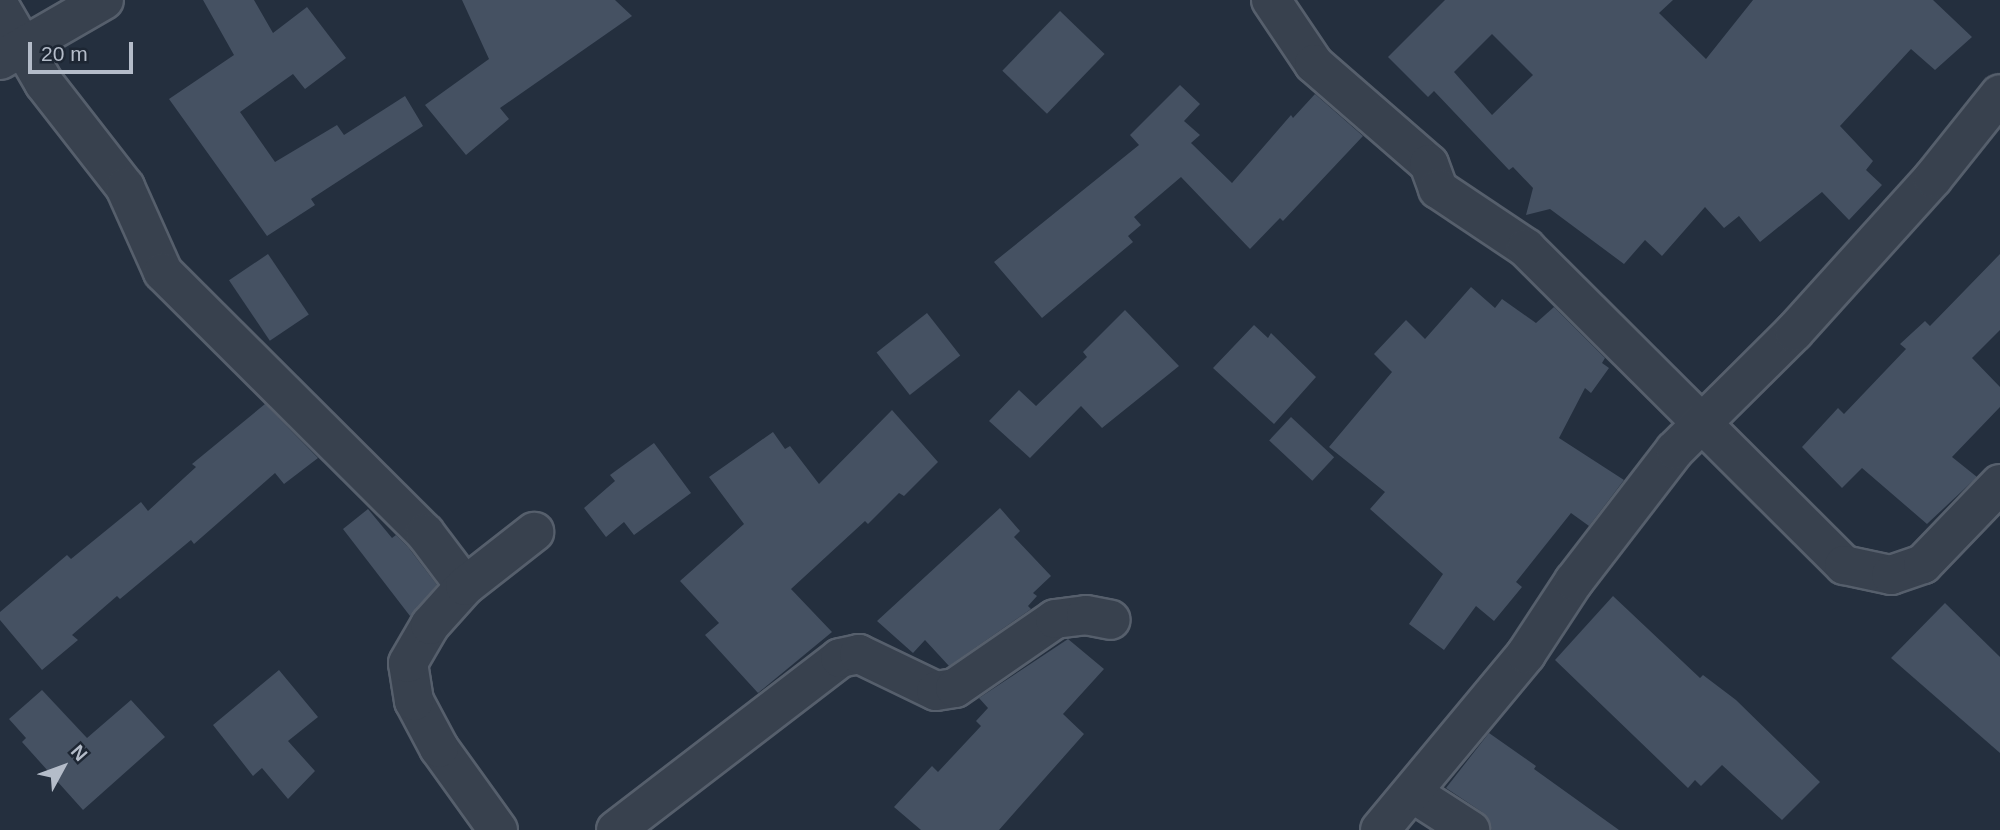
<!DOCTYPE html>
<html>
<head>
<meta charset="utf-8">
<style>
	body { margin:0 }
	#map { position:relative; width:2000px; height:830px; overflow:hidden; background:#242f3e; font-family:Helvetica,sans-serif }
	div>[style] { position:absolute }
	.building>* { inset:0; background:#455162; transform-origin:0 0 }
	.roads { filter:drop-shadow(2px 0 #565f6c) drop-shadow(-2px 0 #565f6c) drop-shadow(0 2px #565f6c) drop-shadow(0 -2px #565f6c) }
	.minor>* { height:38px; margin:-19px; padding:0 19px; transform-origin:19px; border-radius:19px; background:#38414e }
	span { translate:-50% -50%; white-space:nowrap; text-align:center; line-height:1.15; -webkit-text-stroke:6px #1d2633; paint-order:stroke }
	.north { position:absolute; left:28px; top:732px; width:70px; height:70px; -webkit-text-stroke:5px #1d2633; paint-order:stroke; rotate:49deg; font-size:19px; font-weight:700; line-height:28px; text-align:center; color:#b4bcc9 }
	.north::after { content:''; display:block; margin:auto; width:24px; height:32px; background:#b4bcc9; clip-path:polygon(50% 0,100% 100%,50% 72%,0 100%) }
	.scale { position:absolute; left:28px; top:42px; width:105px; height:32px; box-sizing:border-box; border:4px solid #b4bcc9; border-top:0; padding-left:9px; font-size:21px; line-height:24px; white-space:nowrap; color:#b4bcc9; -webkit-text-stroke:5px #1d2633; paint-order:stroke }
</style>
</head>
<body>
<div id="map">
	<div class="building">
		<div style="clip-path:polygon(203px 0,254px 0,273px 33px,307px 7px,346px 58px,305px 89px,293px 74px,240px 112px,275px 162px,337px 125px,344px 135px,405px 96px,423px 126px,311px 199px,315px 205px,267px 236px,169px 99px,234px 55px)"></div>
		<div style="clip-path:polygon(462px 0,615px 0,632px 16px,500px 108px,509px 119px,466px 155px,425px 105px,489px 59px)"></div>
		<div style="clip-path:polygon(evenodd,1445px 0,1673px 0,1659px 13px,1706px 59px,1753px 0,1933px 0,1972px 37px,1935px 70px,1911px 49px,1840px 126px,1873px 161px,1866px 170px,1882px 185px,1849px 220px,1822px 192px,1760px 242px,1739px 216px,1724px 228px,1705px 207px,1662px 256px,1645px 240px,1624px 264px,1550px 209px,1526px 215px,1533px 188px,1513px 167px,1509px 170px,1434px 91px,1428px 97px,1388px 57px,1445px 0,1492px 34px,1533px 75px,1492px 115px,1454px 72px,1492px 34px)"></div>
		<div style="left:1060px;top:11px;width:62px;height:83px;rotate:44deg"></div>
		<div style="clip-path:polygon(1180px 85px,1200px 104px,1184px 121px,1200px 135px,1191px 143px,1232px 183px,1291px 115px,1293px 118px,1315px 94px,1363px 136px,1283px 221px,1280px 218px,1250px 249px,1181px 177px,1134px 217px,1141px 225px,1128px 236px,1133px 242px,1042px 318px,994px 262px,1139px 145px,1130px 135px)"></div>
		<div style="left:268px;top:254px;width:73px;height:47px;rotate:56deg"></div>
		<div style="clip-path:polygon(2000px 254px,2000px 330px,1972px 358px,2000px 387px,2000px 407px,1952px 457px,1977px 477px,1927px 524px,1862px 468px,1842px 488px,1802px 447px,1838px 408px,1844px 414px,1906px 349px,1900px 344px,1925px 321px,1930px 326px)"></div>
		<div style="clip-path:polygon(1471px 287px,1495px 308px,1502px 299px,1536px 323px,1554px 307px,1605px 358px,1602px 363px,1609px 368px,1591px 393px,1585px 388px,1559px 438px,1624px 480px,1589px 526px,1571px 513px,1516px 582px,1522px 587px,1494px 621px,1476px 606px,1444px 650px,1409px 624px,1443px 574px,1370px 509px,1385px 492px,1329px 447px,1392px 372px,1374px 354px,1406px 320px,1425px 339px)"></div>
		<div style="clip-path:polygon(1125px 310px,1179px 366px,1102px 428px,1081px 406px,1030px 458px,989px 421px,1019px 390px,1036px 406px,1087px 357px,1083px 352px)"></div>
		<div style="left:927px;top:313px;width:54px;height:64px;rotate:52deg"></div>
		<div style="clip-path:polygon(1254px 325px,1268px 338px,1271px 333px,1316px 377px,1274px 424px,1213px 368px)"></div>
		<div style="clip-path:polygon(265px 404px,318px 458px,284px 484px,275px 473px,194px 544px,191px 540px,120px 599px,117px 596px,72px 635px,78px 640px,42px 670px,0 620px,0 612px,67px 555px,71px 559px,141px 502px,148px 511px,196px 467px,192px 464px)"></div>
		<div style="clip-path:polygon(892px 410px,938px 462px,904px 496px,899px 493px,868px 524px,865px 521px,791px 589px,832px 632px,758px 693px,705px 635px,719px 623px,680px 581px,744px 524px,709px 477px,773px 432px,785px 449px,790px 446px,819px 484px)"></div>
		<div style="left:1291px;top:417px;width:59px;height:32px;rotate:43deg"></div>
		<div style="clip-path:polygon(654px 443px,691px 493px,634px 535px,624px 522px,606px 537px,584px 508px,615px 481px,610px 475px)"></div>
		<div style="clip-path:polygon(1000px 508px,1020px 531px,1014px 537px,1051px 576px,1033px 593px,1037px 596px,1028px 606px,1031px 609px,949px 666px,925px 640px,913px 653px,877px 621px)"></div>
		<div style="clip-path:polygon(368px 509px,392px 538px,396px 535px,408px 547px,437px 585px,410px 616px,343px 529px)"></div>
		<div style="clip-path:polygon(1613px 596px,1700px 678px,1703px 675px,1736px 700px,1820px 782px,1782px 820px,1722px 765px,1701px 786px,1695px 780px,1688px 788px,1555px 660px)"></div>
		<div style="clip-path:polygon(1945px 603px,2000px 657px,2000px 753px,1891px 658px)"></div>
		<div style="clip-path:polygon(1068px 639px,1104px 669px,1063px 714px,1084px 734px,999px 830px,921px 830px,894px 807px,932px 766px,938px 772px,981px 726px,976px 721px,988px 708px,979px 698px)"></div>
		<div style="clip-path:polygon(279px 670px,318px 717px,288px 741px,315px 771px,288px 799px,262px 768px,253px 776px,213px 725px)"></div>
		<div style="clip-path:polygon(42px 690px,87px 738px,131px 700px,165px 737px,83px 810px,22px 742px,26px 738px,9px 719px)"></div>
		<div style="clip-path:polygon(1489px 733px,1536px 766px,1534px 769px,1619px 830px,1492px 830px,1482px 812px,1446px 788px)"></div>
	</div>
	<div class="roads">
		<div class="minor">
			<div style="left:1271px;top:0;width:77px;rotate:56.1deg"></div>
			<div style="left:1314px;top:64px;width:152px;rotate:41deg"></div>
			<div style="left:1429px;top:164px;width:27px;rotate:70deg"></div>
			<div style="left:1438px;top:189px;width:106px;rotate:33.8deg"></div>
			<div style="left:1526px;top:248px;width:449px;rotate:44.9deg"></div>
			<div style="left:1844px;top:565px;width:48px;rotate:12deg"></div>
			<div style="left:1891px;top:575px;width:34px;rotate:-19deg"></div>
			<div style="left:1923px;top:564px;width:111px;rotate:-46.1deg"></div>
			<div style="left:0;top:7px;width:88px;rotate:59.9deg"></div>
			<div style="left:44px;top:83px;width:132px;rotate:52.1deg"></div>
			<div style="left:125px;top:187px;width:93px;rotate:65.9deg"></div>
			<div style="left:163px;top:272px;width:370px;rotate:44.9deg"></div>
			<div style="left:425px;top:533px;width:66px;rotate:53deg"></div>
			<div style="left:0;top:60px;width:120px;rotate:-30deg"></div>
			<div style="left:1414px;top:794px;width:67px;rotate:32.7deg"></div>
			<div style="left:498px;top:830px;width:101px;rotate:-125.7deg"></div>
			<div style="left:439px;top:748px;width:53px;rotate:-118deg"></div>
			<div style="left:414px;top:701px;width:38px;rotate:-99deg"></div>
			<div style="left:408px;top:663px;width:44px;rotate:-59.9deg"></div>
			<div style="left:430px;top:625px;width:52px;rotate:-48.1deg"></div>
			<div style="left:465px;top:586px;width:88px;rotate:-38deg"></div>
			<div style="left:616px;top:830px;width:282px;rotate:-37.5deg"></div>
			<div style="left:840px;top:658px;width:19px;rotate:-12deg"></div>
			<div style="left:859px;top:654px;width:85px;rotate:25.7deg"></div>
			<div style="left:936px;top:691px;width:19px;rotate:-9deg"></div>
			<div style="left:955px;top:688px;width:121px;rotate:-34.6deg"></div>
			<div style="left:1055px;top:619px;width:31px;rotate:-7deg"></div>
			<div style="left:1086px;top:615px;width:25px;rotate:11deg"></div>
			<div style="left:1380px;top:830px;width:229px;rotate:-50.3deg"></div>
			<div style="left:1526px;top:654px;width:87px;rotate:-56.7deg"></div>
			<div style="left:1574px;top:581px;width:165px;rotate:-52.4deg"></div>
			<div style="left:1675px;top:450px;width:168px;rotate:-44.8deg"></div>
			<div style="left:1794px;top:332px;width:207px;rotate:-47.9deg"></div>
			<div style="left:1933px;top:178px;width:107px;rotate:-51.4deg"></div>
		</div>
	</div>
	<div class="north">N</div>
	<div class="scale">20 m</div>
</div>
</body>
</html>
